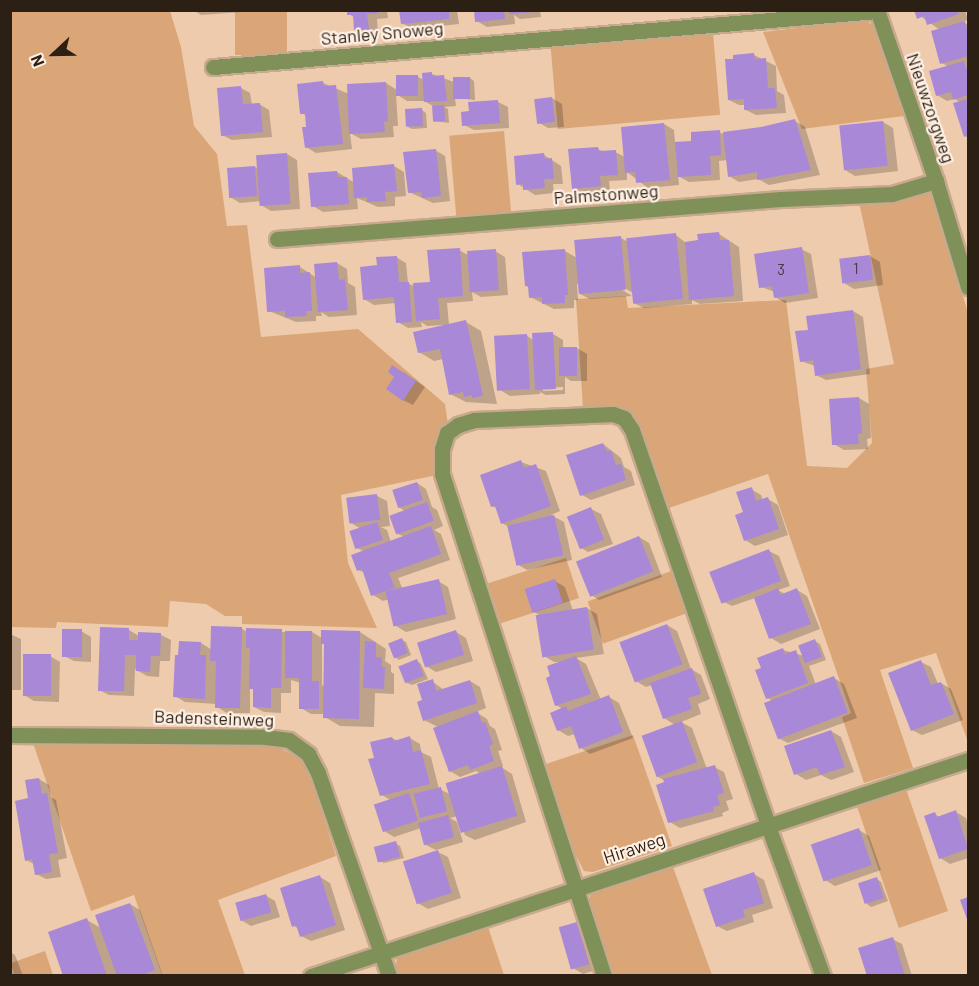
<!DOCTYPE html>
<html>
<head>
<meta charset="utf-8">
<style>
	body { margin:0 }
	#map { position:relative; width:979px; height:986px; overflow:hidden; background:#eecbad; font-family:Barlow,sans-serif }
	div>[style] { position:absolute }
	.green>* { inset:0; background:#daa678; transform-origin:0 0 }
	.shadow>* { inset:0; background:#0003 }
	.building>* { inset:0; background:#a988d7; transform-origin:0 0 }
	.roads { filter:drop-shadow(2px 0 #c7a98e) drop-shadow(-2px 0 #c7a98e) drop-shadow(0 2px #c7a98e) drop-shadow(0 -2px #c7a98e) }
	.minor>* { height:15px; margin:-7.5px; padding:0 7.5px; transform-origin:7.5px; border-radius:7.5px; background:#7f9058 }
	span { translate:-50% -50%; white-space:nowrap; text-align:center; line-height:1.15; -webkit-text-stroke:4.5px #fff0e4; paint-order:stroke }
	.number-label { font-size:15px; color:#4b3945 }
	.number-label span { -webkit-text-stroke-width:0 }
	.street-label { font-size:18px; color:#2c1f14 }
	.frame { position:absolute; inset:0; border:12px solid #2c1f14; pointer-events:none }
	.north { position:absolute; left:24px; top:24px; width:60px; height:60px; -webkit-text-stroke:4px #fff0e4; paint-order:stroke; rotate:248deg; font-size:16px; font-weight:700; line-height:24px; text-align:center; color:#2c1f14 }
	.north::after { content:''; display:block; margin:auto; width:21px; height:27px; background:#2c1f14; clip-path:polygon(50% 0,100% 100%,50% 72%,0 100%) }
</style>
</head>
<body>
<div id="map">
	<div class="green">
		<div style="clip-path:polygon(11px 11px,170px 11px,181px 47px,194px 126px,217px 154px,227px 226px,247px 225px,261px 337px,358px 329px,445px 404px,448px 425px,437px 475px,341px 495px,348px 563px,377px 628px,242px 624px,242px 616px,225px 616px,206px 604px,170px 601px,168px 627px,57px 622px,56px 628px,11px 627px)"></div>
		<div style="left:235px;top:11px;width:52px;height:44px"></div>
		<div style="clip-path:polygon(864px 20px,874px 25px,904px 116px,802px 129px,763px 32px)"></div>
		<div style="left:713px;top:33px;width:82px;height:163px;rotate:85deg"></div>
		<div style="left:504px;top:131px;width:83px;height:55px;rotate:85deg"></div>
		<div style="clip-path:polygon(925px 192px,933px 195px,968px 313px,968px 742px,936px 653px,880px 670px,913px 768px,864px 783px,842px 717px,851px 713px,768px 474px,666px 509px,640px 426px,630px 415px,617px 409px,583px 408px,576px 299px,626px 296px,628px 308px,786px 300px,807px 466px,847px 468px,872px 443px,866px 369px,894px 364px,859px 202px)"></div>
		<div style="left:566px;top:558px;width:42px;height:82px;rotate:72deg"></div>
		<div style="left:674px;top:570px;width:45px;height:92px;rotate:70deg"></div>
		<div style="clip-path:polygon(633px 735px,672px 846px,593px 872px,584px 871px,570px 845px,543px 765px)"></div>
		<div style="clip-path:polygon(33px 743px,260px 746px,280px 748px,302px 760px,308px 770px,336px 856px,218px 900px,245px 975px,162px 975px,134px 895px,91px 911px)"></div>
		<div style="left:906px;top:789px;width:129px;height:52px;rotate:71deg"></div>
		<div style="clip-path:polygon(673px 867px,712px 975px,610px 975px,588px 904px,589px 898px,593px 892px)"></div>
		<div style="clip-path:polygon(488px 927px,504px 975px,394px 976px,397px 958px,403px 954px)"></div>
		<div style="clip-path:polygon(45px 951px,53px 975px,14px 975px,11px 963px)"></div>
	</div>
	<div class="shadow">
		<div style="clip-path:polygon(193px 10px,242px 10px,242px 12px,201px 15px)"></div>
		<div style="clip-path:polygon(349px 10px,387px 10px,388px 18px,377px 19px,378px 34px,365px 35px,356px 29px,355px 18px,349px 14px)"></div>
		<div style="clip-path:polygon(401px 10px,457px 10px,459px 24px,412px 29px,402px 23px)"></div>
		<div style="clip-path:polygon(476px 10px,540px 10px,541px 17px,520px 19px,514px 15px,515px 24px,487px 27px,477px 21px)"></div>
		<div style="clip-path:polygon(912px 10px,965px 10px,968px 20px,962px 22px,968px 25px,968px 138px,965px 136px,961px 103px,955px 99px,947px 101px,937px 95px,949px 67px,942px 63px,940px 30px)"></div>
		<div style="clip-path:polygon(754px 55px,776px 66px,777px 91px,784px 95px,786px 113px,756px 115px,746px 110px,746px 105px,739px 105px,729px 100px,735px 60px)"></div>
		<div style="clip-path:polygon(432px 74px,454px 82px,470px 78px,474px 81px,475px 100px,455px 98px,456px 106px,444px 107px,448px 109px,449px 123px,434px 121px,433px 106px,424px 101px,407px 101px,396px 94px,398px 126px,393px 126px,394px 137px,361px 139px,350px 133px,352px 149px,316px 153px,306px 147px,307px 116px,302px 113px,323px 83px,349px 94px,386px 83px,397px 90px,418px 77px,424px 80px)"></div>
		<div style="clip-path:polygon(241px 88px,250px 93px,252px 105px,259px 104px,269px 110px,272px 137px,232px 140px,222px 135px)"></div>
		<div style="clip-path:polygon(552px 98px,562px 104px,564px 127px,548px 128px,538px 122px)"></div>
		<div style="clip-path:polygon(498px 102px,508px 107px,509px 128px,474px 130px,464px 125px,471px 113px)"></div>
		<div style="clip-path:polygon(422px 110px,426px 113px,427px 128px,412px 129px,408px 127px)"></div>
		<div style="clip-path:polygon(795px 121px,805px 127px,820px 175px,769px 185px,758px 179px,739px 182px,729px 176px,727px 160px,719px 161px,720px 180px,689px 182px,678px 176px,679px 185px,648px 188px,627px 172px,627px 180px,609px 181px,610px 191px,583px 194px,573px 188px,598px 149px,604px 152px,615px 152px,625px 157px,664px 124px,674px 130px,675px 143px,693px 142px,719px 132px,725px 135px)"></div>
		<div style="clip-path:polygon(883px 122px,893px 128px,898px 171px,855px 176px,845px 170px)"></div>
		<div style="clip-path:polygon(435px 150px,445px 156px,450px 201px,433px 203px,409px 192px)"></div>
		<div style="clip-path:polygon(287px 154px,297px 160px,300px 209px,271px 211px,261px 205px,261px 201px,240px 203px,230px 197px,255px 167px,259px 169px,258px 156px)"></div>
		<div style="clip-path:polygon(544px 155px,561px 166px,563px 184px,553px 184px,554px 193px,535px 195px,518px 184px)"></div>
		<div style="clip-path:polygon(394px 166px,404px 172px,406px 196px,395px 197px,395px 206px,378px 207px,357px 198px,358px 209px,323px 212px,313px 206px,337px 172px,355px 183px)"></div>
		<div style="clip-path:polygon(719px 234px,739px 247px,743px 301px,700px 304px,692px 300px,692px 304px,644px 308px,634px 303px,633px 293px,620px 285px,619px 288px,632px 296px,590px 299px,580px 294px,579px 284px,577px 284px,578px 300px,574px 300px,574px 308px,554px 309px,530px 297px,530px 288px,526px 286px,565px 251px,577px 258px,621px 238px,628px 242px,676px 235px,686px 243px,699px 242px)"></div>
		<div style="clip-path:polygon(801px 249px,811px 254px,818px 298px,785px 303px,775px 297px,775px 292px,761px 287px)"></div>
		<div style="clip-path:polygon(459px 250px,468px 255px,495px 251px,505px 257px,508px 295px,481px 297px,472px 292px,473px 301px,447px 303px,449px 325px,466px 322px,481px 331px,497px 404px,466px 402px,450px 394px,443px 359px,434px 361px,419px 352px,443px 325px,427px 326px,421px 322px,422px 327px,408px 328px,398px 322px,396px 303px,374px 305px,364px 299px,378px 267px,396px 257px,406px 263px,408px 283px,415px 287px,431px 284px)"></div>
		<div style="clip-path:polygon(870px 256px,880px 262px,883px 285px,854px 289px,844px 283px)"></div>
		<div style="clip-path:polygon(337px 263px,347px 269px,348px 283px,355px 287px,357px 315px,329px 317px,321px 312px,322px 316px,316px 316px,316px 321px,296px 322px,269px 311px,300px 267px,317px 278px)"></div>
		<div style="clip-path:polygon(853px 311px,863px 317px,870px 374px,826px 380px,816px 375px,815px 366px,801px 361px,809px 331px)"></div>
		<div style="clip-path:polygon(evenodd,553px 334px,563px 340px,563px 349px,577px 348px,587px 354px,587px 381px,571px 381px,565px 377px,565px 394px,546px 395px,540px 392px,540px 394px,510px 396px,500px 390px,526px 335px,533px 340px,553px 334px,563px 387px,563px 390px,543px 391px,543px 388px,563px 387px)"></div>
		<div style="clip-path:polygon(403px 372px,425px 387px,413px 405px,403px 400px)"></div>
		<div style="clip-path:polygon(859px 398px,869px 404px,871px 438px,867px 439px,868px 449px,844px 450px,834px 444px)"></div>
		<div style="clip-path:polygon(603px 444px,621px 458px,624px 467px,631px 471px,635px 485px,591px 500px,582px 495px)"></div>
		<div style="clip-path:polygon(521px 462px,546px 471px,560px 511px,551px 515px,564px 522px,572px 560px,527px 570px,517px 564px,509px 527px,502px 523px,497px 509px,493px 506px)"></div>
		<div style="clip-path:polygon(417px 483px,426px 489px,432px 507px,437px 510px,443px 526px,434px 530px,441px 534px,450px 560px,398px 578px,403px 590px,438px 581px,448px 587px,456px 619px,406px 632px,396px 626px,389px 599px,383px 601px,373px 595px,365px 573px,358px 570px,365px 552px,357px 548px,361px 529px,351px 523px,377px 496px,387px 501px,390px 526px,381px 527px,387px 530px,391px 542px,405px 537px,398px 534px,406px 512px,399px 507px)"></div>
		<div style="clip-path:polygon(751px 489px,761px 495px,763px 501px,768px 499px,778px 505px,788px 535px,755px 546px,745px 540px,745px 513px)"></div>
		<div style="clip-path:polygon(591px 509px,601px 514px,613px 544px,588px 552px,578px 546px)"></div>
		<div style="clip-path:polygon(639px 537px,649px 543px,662px 577px,599px 600px,590px 594px)"></div>
		<div style="clip-path:polygon(769px 551px,779px 556px,790px 586px,778px 590px,785px 594px,797px 590px,807px 596px,820px 629px,781px 644px,771px 638px,755px 598px,732px 606px,722px 601px)"></div>
		<div style="clip-path:polygon(555px 581px,565px 587px,573px 611px,587px 608px,597px 614px,604px 654px,576px 658px,586px 664px,601px 700px,609px 697px,619px 703px,633px 738px,590px 754px,581px 748px,575px 734px,568px 736px,558px 730px,563px 709px,556px 705px,563px 662px,554px 662px,544px 656px,541px 616px,534px 612px)"></div>
		<div style="clip-path:polygon(667px 625px,677px 631px,691px 669px,701px 675px,710px 699px,698px 704px,701px 714px,681px 722px,692px 728px,707px 769px,714px 767px,724px 772px,733px 799px,726px 801px,729px 810px,722px 813px,723px 816px,680px 828px,670px 822px,668px 782px,656px 776px,675px 725px,664px 718px,652px 685px,646px 687px,636px 681px)"></div>
		<div style="clip-path:polygon(evenodd,241px 628px,247px 632px,312px 632px,322px 638px,360px 632px,386px 649px,385px 661px,391px 665px,391px 672px,394px 674px,394px 694px,375px 693px,374px 727px,340px 726px,325px 717px,325px 714px,311px 714px,301px 708px,301px 683px,291px 680px,291px 693px,281px 693px,281px 713px,264px 712px,254px 707px,254px 690px,250px 688px,250px 713px,227px 713px,217px 707px,217px 704px,185px 702px,175px 696px,201px 643px,212px 650px,241px 628px,322px 643px,326px 645px,325px 687px,322px 685px,322px 643px)"></div>
		<div style="clip-path:polygon(101px 629px,129px 630px,139px 636px,161px 635px,171px 640px,170px 661px,160px 661px,159px 677px,147px 676px,135px 669px,134px 696px,109px 695px,99px 690px)"></div>
		<div style="clip-path:polygon(81px 631px,91px 637px,91px 662px,74px 661px,64px 656px)"></div>
		<div style="clip-path:polygon(456px 632px,466px 638px,473px 661px,436px 672px,426px 666px)"></div>
		<div style="clip-path:polygon(10px 634px,21px 639px,21px 690px,12px 690px,12px 702px)"></div>
		<div style="clip-path:polygon(402px 640px,406px 642px,411px 655px,399px 660px,395px 657px)"></div>
		<div style="clip-path:polygon(815px 641px,820px 644px,826px 660px,809px 666px,816px 685px,834px 678px,844px 684px,857px 718px,788px 743px,778px 738px,773px 701px,767px 698px,763px 669px,783px 650px,804px 656px)"></div>
		<div style="clip-path:polygon(50px 656px,60px 662px,59px 702px,34px 701px,24px 695px)"></div>
		<div style="clip-path:polygon(417px 661px,421px 664px,428px 679px,412px 685px,407px 683px)"></div>
		<div style="clip-path:polygon(921px 662px,931px 667px,938px 684px,941px 683px,951px 689px,963px 720px,922px 735px,912px 730px)"></div>
		<div style="clip-path:polygon(432px 681px,444px 690px,470px 681px,480px 687px,486px 708px,476px 712px,487px 719px,490px 726px,495px 729px,502px 750px,498px 751px,503px 766px,501px 767px,512px 774px,526px 822px,475px 840px,465px 835px,458px 816px,450px 818px,457px 822px,463px 842px,436px 850px,426px 845px,421px 828px,394px 837px,384px 831px,392px 801px,382px 795px,376px 759px,392px 738px,398px 741px,410px 738px,420px 744px,421px 752px,431px 757px,439px 789px,450px 794px,482px 775px,476px 771px,460px 777px,450px 771px,438px 727px,424px 720px,424px 701px)"></div>
		<div style="clip-path:polygon(831px 731px,841px 737px,854px 772px,831px 780px,821px 775px,806px 780px,796px 774px)"></div>
		<div style="clip-path:polygon(39px 779px,49px 785px,51px 797px,56px 800px,67px 858px,58px 860px,61px 877px,46px 879px,36px 874px,34px 864px,26px 860px)"></div>
		<div style="clip-path:polygon(956px 812px,966px 818px,968px 826px,968px 858px,950px 864px,940px 858px,934px 814px,940px 817px)"></div>
		<div style="clip-path:polygon(859px 830px,869px 836px,881px 870px,835px 886px,825px 880px)"></div>
		<div style="clip-path:polygon(395px 843px,400px 846px,404px 858px,384px 863px,379px 861px)"></div>
		<div style="clip-path:polygon(438px 852px,448px 857px,461px 898px,428px 909px,418px 903px)"></div>
		<div style="clip-path:polygon(754px 874px,764px 880px,773px 908px,752px 915px,754px 922px,727px 931px,717px 926px)"></div>
		<div style="clip-path:polygon(320px 877px,330px 883px,345px 930px,311px 941px,301px 936px,298px 928px,293px 926px)"></div>
		<div style="clip-path:polygon(877px 879px,881px 882px,888px 901px,871px 907px,867px 904px)"></div>
		<div style="clip-path:polygon(265px 895px,275px 901px,280px 917px,251px 926px,241px 920px)"></div>
		<div style="clip-path:polygon(130px 904px,140px 910px,163px 976px,65px 976px,87px 920px,101px 928px)"></div>
		<div style="clip-path:polygon(577px 924px,587px 930px,599px 969px,583px 974px,573px 968px)"></div>
		<div style="clip-path:polygon(892px 939px,902px 944px,912px 976px,869px 976px)"></div>
		<div style="clip-path:polygon(10px 952px,15px 955px,23px 976px,10px 976px)"></div>
	</div>
	<div class="building">
		<div style="clip-path:polygon(347px 10px,378px 10px,378px 13px,367px 14px,369px 29px,354px 30px,353px 15px,347px 15px)"></div>
		<div style="clip-path:polygon(399px 10px,449px 10px,449px 19px,401px 24px)"></div>
		<div style="clip-path:polygon(474px 10px,504px 10px,505px 19px,475px 22px)"></div>
		<div style="clip-path:polygon(509px 10px,534px 10px,534px 12px,509px 14px)"></div>
		<div style="clip-path:polygon(914px 10px,957px 10px,959px 14px,927px 25px,924px 16px,917px 19px)"></div>
		<div style="clip-path:polygon(965px 21px,968px 34px,968px 56px,940px 64px,931px 31px)"></div>
		<div style="clip-path:polygon(754px 53px,755px 59px,766px 58px,768px 88px,775px 88px,777px 108px,744px 110px,744px 99px,728px 100px,725px 59px,733px 59px,733px 55px)"></div>
		<div style="clip-path:polygon(964px 61px,966px 68px,968px 67px,968px 95px,953px 100px,951px 92px,936px 96px,929px 71px)"></div>
		<div style="clip-path:polygon(432px 72px,432px 76px,444px 75px,447px 101px,424px 102px,422px 73px)"></div>
		<div style="left:396px;top:75px;width:22px;height:21px"></div>
		<div style="left:453px;top:77px;width:17px;height:22px"></div>
		<div style="clip-path:polygon(323px 81px,324px 86px,336px 85px,343px 144px,305px 148px,302px 127px,306px 127px,305px 114px,300px 114px,297px 84px)"></div>
		<div style="clip-path:polygon(386px 82px,388px 121px,384px 122px,385px 132px,349px 134px,347px 84px)"></div>
		<div style="clip-path:polygon(241px 86px,243px 104px,260px 103px,263px 132px,221px 136px,217px 88px)"></div>
		<div style="left:552px;top:97px;width:25px;height:18px;rotate:83deg"></div>
		<div style="clip-path:polygon(968px 99px,968px 135px,964px 137px,953px 103px)"></div>
		<div style="clip-path:polygon(498px 100px,500px 123px,462px 126px,461px 112px,469px 111px,468px 102px)"></div>
		<div style="left:444px;top:105px;width:16px;height:12px;rotate:86deg"></div>
		<div style="left:422px;top:108px;width:18px;height:17px;rotate:87deg"></div>
		<div style="clip-path:polygon(795px 119px,811px 170px,757px 180px,757px 172px,728px 177px,723px 132px,761px 127px)"></div>
		<div style="left:883px;top:121px;width:45px;height:44px;rotate:84deg"></div>
		<div style="clip-path:polygon(664px 123px,670px 180px,636px 183px,635px 172px,625px 173px,621px 127px)"></div>
		<div style="clip-path:polygon(720px 130px,721px 155px,710px 156px,711px 175px,678px 177px,675px 142px,691px 141px,691px 132px)"></div>
		<div style="clip-path:polygon(598px 147px,599px 151px,616px 150px,618px 175px,600px 176px,601px 186px,572px 189px,568px 149px)"></div>
		<div style="clip-path:polygon(436px 149px,441px 196px,422px 198px,421px 192px,408px 193px,403px 152px)"></div>
		<div style="left:287px;top:153px;width:51px;height:31px;rotate:86deg"></div>
		<div style="clip-path:polygon(544px 153px,545px 159px,552px 158px,554px 179px,544px 179px,545px 188px,523px 190px,523px 184px,516px 185px,514px 156px)"></div>
		<div style="clip-path:polygon(394px 164px,397px 191px,385px 192px,386px 201px,367px 202px,367px 197px,354px 198px,352px 168px)"></div>
		<div style="left:255px;top:166px;width:30px;height:28px;rotate:86deg"></div>
		<div style="clip-path:polygon(337px 171px,338px 177px,347px 177px,349px 204px,311px 207px,308px 173px)"></div>
		<div style="clip-path:polygon(719px 232px,720px 240px,729px 240px,734px 296px,689px 300px,685px 242px,698px 240px,697px 234px)"></div>
		<div style="left:676px;top:233px;width:66px;height:50px;rotate:84deg"></div>
		<div style="left:621px;top:236px;width:54px;height:47px;rotate:85deg"></div>
		<div style="clip-path:polygon(802px 247px,809px 293px,774px 298px,772px 286px,759px 288px,754px 254px)"></div>
		<div style="clip-path:polygon(460px 248px,463px 296px,438px 298px,440px 319px,416px 321px,413px 283px,430px 282px,427px 250px)"></div>
		<div style="left:496px;top:249px;width:41px;height:29px;rotate:86deg"></div>
		<div style="clip-path:polygon(565px 249px,568px 295px,565px 295px,565px 303px,542px 304px,542px 297px,529px 298px,528px 286px,525px 286px,522px 252px)"></div>
		<div style="left:870px;top:255px;width:25px;height:31px;rotate:83deg"></div>
		<div style="clip-path:polygon(397px 256px,399px 282px,409px 282px,412px 322px,396px 323px,394px 297px,363px 300px,360px 267px,377px 265px,376px 257px)"></div>
		<div style="clip-path:polygon(337px 262px,339px 280px,345px 279px,348px 310px,318px 312px,314px 264px)"></div>
		<div style="clip-path:polygon(300px 265px,300px 273px,310px 272px,312px 311px,306px 311px,307px 316px,285px 317px,285px 311px,267px 312px,264px 268px)"></div>
		<div style="clip-path:polygon(853px 310px,861px 369px,815px 376px,813px 360px,800px 362px,795px 331px,808px 330px,806px 316px)"></div>
		<div style="clip-path:polygon(466px 320px,483px 396px,472px 398px,472px 395px,464px 397px,463px 392px,449px 395px,440px 349px,418px 353px,413px 332px)"></div>
		<div style="left:553px;top:332px;width:57px;height:21px;rotate:87deg"></div>
		<div style="left:527px;top:334px;width:55px;height:33px;rotate:87deg"></div>
		<div style="left:559px;top:347px;width:18px;height:29px"></div>
		<div style="clip-path:polygon(392px 365px,416px 381px,403px 401px,386px 389px,394px 377px,388px 372px)"></div>
		<div style="clip-path:polygon(859px 397px,862px 433px,858px 434px,859px 444px,832px 445px,829px 399px)"></div>
		<div style="clip-path:polygon(603px 443px,607px 452px,611px 450px,616px 465px,621px 464px,626px 480px,580px 496px,566px 455px)"></div>
		<div style="clip-path:polygon(521px 460px,524px 468px,536px 464px,551px 506px,501px 524px,495px 506px,491px 507px,480px 475px)"></div>
		<div style="left:417px;top:482px;width:19px;height:26px;rotate:72deg"></div>
		<div style="clip-path:polygon(752px 487px,756px 501px,768px 497px,779px 529px,744px 541px,735px 515px,743px 512px,736px 492px)"></div>
		<div style="left:377px;top:494px;width:26px;height:31px;rotate:83deg"></div>
		<div style="left:427px;top:502px;width:20px;height:40px;rotate:70deg"></div>
		<div style="left:591px;top:507px;width:35px;height:26px;rotate:68deg"></div>
		<div style="left:554px;top:515px;width:41px;height:48px;rotate:77deg"></div>
		<div style="left:377px;top:522px;width:19px;height:29px;rotate:72deg"></div>
		<div style="clip-path:polygon(431px 526px,441px 554px,389px 573px,395px 588px,371px 596px,362px 569px,357px 571px,351px 555px)"></div>
		<div style="left:639px;top:536px;width:38px;height:68px;rotate:68deg"></div>
		<div style="left:769px;top:549px;width:34px;height:64px;rotate:69deg"></div>
		<div style="left:439px;top:579px;width:36px;height:55px;rotate:77deg"></div>
		<div style="left:555px;top:579px;width:25px;height:32px;rotate:72deg"></div>
		<div style="clip-path:polygon(778px 588px,780px 595px,797px 588px,811px 624px,769px 639px,754px 598px)"></div>
		<div style="left:587px;top:607px;width:43px;height:52px;rotate:81deg"></div>
		<div style="left:667px;top:624px;width:43px;height:51px;rotate:69deg"></div>
		<div style="clip-path:polygon(211px 626px,242px 627px,240px 708px,215px 708px,216px 661px,210px 661px)"></div>
		<div style="clip-path:polygon(100px 627px,129px 628px,129px 640px,138px 640px,138px 632px,161px 633px,160px 656px,151px 656px,150px 672px,136px 671px,136px 655px,125px 655px,124px 691px,98px 691px)"></div>
		<div style="clip-path:polygon(246px 628px,282px 629px,281px 688px,271px 688px,271px 708px,253px 707px,253px 689px,249px 689px,250px 648px,246px 648px)"></div>
		<div style="left:62px;top:629px;width:20px;height:28px"></div>
		<div style="clip-path:polygon(321px 630px,360px 631px,359px 719px,323px 718px,324px 644px,321px 644px)"></div>
		<div style="left:456px;top:630px;width:26px;height:41px;rotate:72deg"></div>
		<div style="clip-path:polygon(285px 631px,312px 631px,312px 681px,319px 681px,319px 709px,299px 709px,299px 678px,285px 678px)"></div>
		<div style="left:402px;top:638px;width:16px;height:15px;rotate:68deg"></div>
		<div style="left:815px;top:639px;width:19px;height:18px;rotate:69deg"></div>
		<div style="clip-path:polygon(179px 641px,201px 642px,200px 655px,206px 655px,205px 699px,173px 697px,175px 655px,178px 655px)"></div>
		<div style="clip-path:polygon(365px 641px,376px 642px,376px 657px,382px 658px,382px 667px,385px 667px,384px 689px,363px 688px)"></div>
		<div style="clip-path:polygon(783px 648px,785px 654px,796px 650px,808px 683px,766px 699px,755px 670px,761px 668px,757px 658px)"></div>
		<div style="left:23px;top:654px;width:28px;height:42px"></div>
		<div style="clip-path:polygon(576px 656px,591px 694px,555px 706px,546px 678px,550px 676px,547px 666px)"></div>
		<div style="left:417px;top:659px;width:18px;height:20px;rotate:68deg"></div>
		<div style="clip-path:polygon(921px 660px,931px 685px,941px 682px,954px 714px,911px 731px,888px 673px)"></div>
		<div style="clip-path:polygon(692px 668px,701px 694px,688px 698px,692px 709px,663px 719px,650px 683px)"></div>
		<div style="left:834px;top:676px;width:39px;height:75px;rotate:69deg"></div>
		<div style="clip-path:polygon(433px 679px,436px 691px,470px 680px,477px 703px,423px 721px,417px 702px,422px 700px,417px 684px)"></div>
		<div style="clip-path:polygon(609px 695px,623px 732px,579px 749px,571px 726px,557px 731px,550px 713px,566px 706px,568px 711px)"></div>
		<div style="clip-path:polygon(478px 711px,482px 723px,485px 722px,493px 744px,489px 746px,494px 761px,470px 770px,468px 765px,449px 772px,433px 728px)"></div>
		<div style="left:682px;top:721px;width:44px;height:43px;rotate:70deg"></div>
		<div style="clip-path:polygon(831px 730px,845px 767px,820px 775px,817px 767px,794px 775px,784px 746px)"></div>
		<div style="clip-path:polygon(410px 736px,413px 752px,421px 750px,430px 784px,380px 796px,368px 759px,374px 758px,370px 742px,392px 737px,394px 741px)"></div>
		<div style="clip-path:polygon(715px 765px,724px 793px,717px 795px,720px 805px,713px 807px,714px 811px,668px 823px,656px 785px,664px 782px,663px 779px)"></div>
		<div style="left:502px;top:766px;width:52px;height:59px;rotate:73deg"></div>
		<div style="clip-path:polygon(39px 778px,42px 794px,47px 793px,58px 853px,49px 854px,52px 872px,35px 875px,32px 859px,25px 861px,15px 801px,28px 798px,25px 780px)"></div>
		<div style="left:441px;top:787px;width:25px;height:28px;rotate:76deg"></div>
		<div style="left:409px;top:793px;width:29px;height:37px;rotate:72deg"></div>
		<div style="clip-path:polygon(956px 810px,968px 849px,939px 859px,924px 816px,935px 812px,937px 817px)"></div>
		<div style="left:448px;top:815px;width:23px;height:31px;rotate:75deg"></div>
		<div style="left:859px;top:828px;width:39px;height:51px;rotate:71deg"></div>
		<div style="left:396px;top:841px;width:16px;height:23px;rotate:75deg"></div>
		<div style="left:438px;top:850px;width:45px;height:37px;rotate:72deg"></div>
		<div style="clip-path:polygon(754px 872px,764px 903px,743px 910px,745px 917px,716px 927px,703px 889px)"></div>
		<div style="clip-path:polygon(320px 875px,336px 925px,300px 937px,296px 925px,292px 927px,280px 888px)"></div>
		<div style="left:877px;top:877px;width:22px;height:20px;rotate:72deg"></div>
		<div style="left:266px;top:894px;width:19px;height:32px;rotate:74deg"></div>
		<div style="clip-path:polygon(968px 897px,968px 922px,960px 900px)"></div>
		<div style="clip-path:polygon(130px 903px,155px 970px,140px 976px,117px 976px,95px 915px)"></div>
		<div style="clip-path:polygon(87px 918px,107px 976px,63px 976px,48px 932px)"></div>
		<div style="left:577px;top:922px;width:44px;height:19px;rotate:74deg"></div>
		<div style="clip-path:polygon(893px 937px,905px 976px,867px 976px,858px 948px)"></div>
	</div>
	<div class="roads">
		<div class="minor">
			<div style="left:877px;top:10px;width:181px;rotate:71deg"></div>
			<div style="left:936px;top:181px;width:111px;rotate:73.2deg"></div>
			<div style="left:213px;top:67px;width:666px;rotate:-4.82deg"></div>
			<div style="left:277px;top:239px;width:506px;rotate:-4.54deg"></div>
			<div style="left:781px;top:199px;width:111px;rotate:-2.6deg"></div>
			<div style="left:892px;top:194px;width:46px;rotate:-16.5deg"></div>
			<div style="left:10px;top:735px;width:255px;rotate:0.4deg"></div>
			<div style="left:265px;top:737px;width:24px;rotate:7deg"></div>
			<div style="left:289px;top:740px;width:24px;rotate:36deg"></div>
			<div style="left:308px;top:754px;width:21px;rotate:62deg"></div>
			<div style="left:318px;top:773px;width:215px;rotate:70.7deg"></div>
			<div style="left:311px;top:976px;width:692px;rotate:-18.2deg"></div>
			<div style="left:604px;top:976px;width:527px;rotate:-107.89deg"></div>
			<div style="left:442px;top:474px;width:25px;rotate:-90deg"></div>
			<div style="left:442px;top:449px;width:17px;rotate:-73deg"></div>
			<div style="left:447px;top:433px;width:14px;rotate:-36deg"></div>
			<div style="left:458px;top:425px;width:17px;rotate:-17deg"></div>
			<div style="left:474px;top:420px;width:139px;rotate:-2.5deg"></div>
			<div style="left:613px;top:414px;width:12px;rotate:20deg"></div>
			<div style="left:624px;top:418px;width:14px;rotate:56deg"></div>
			<div style="left:632px;top:430px;width:419px;rotate:71deg"></div>
			<div style="left:768px;top:826px;width:160px;rotate:69.9deg"></div>
		</div>
	</div>
	<div class="number-label">
		<span style="left:856px;top:269px">1</span>
		<span style="left:781px;top:270px">3</span>
	</div>
	<div class="street-label">
		<span style="left:382px;top:33px;rotate:-5deg">Stanley Snoweg</span>
		<span style="left:931px;top:108px;rotate:71deg">Nieuwzorgweg</span>
		<span style="left:606px;top:194px;rotate:-4deg">Palmstonweg</span>
		<span style="left:214px;top:718px;rotate:2deg">Badensteinweg</span>
		<span style="left:634px;top:848px;rotate:-18deg">Hiraweg</span>
	</div>
	<div class="frame"></div>
	<div class="north">N</div>
</div>
</body>
</html>
